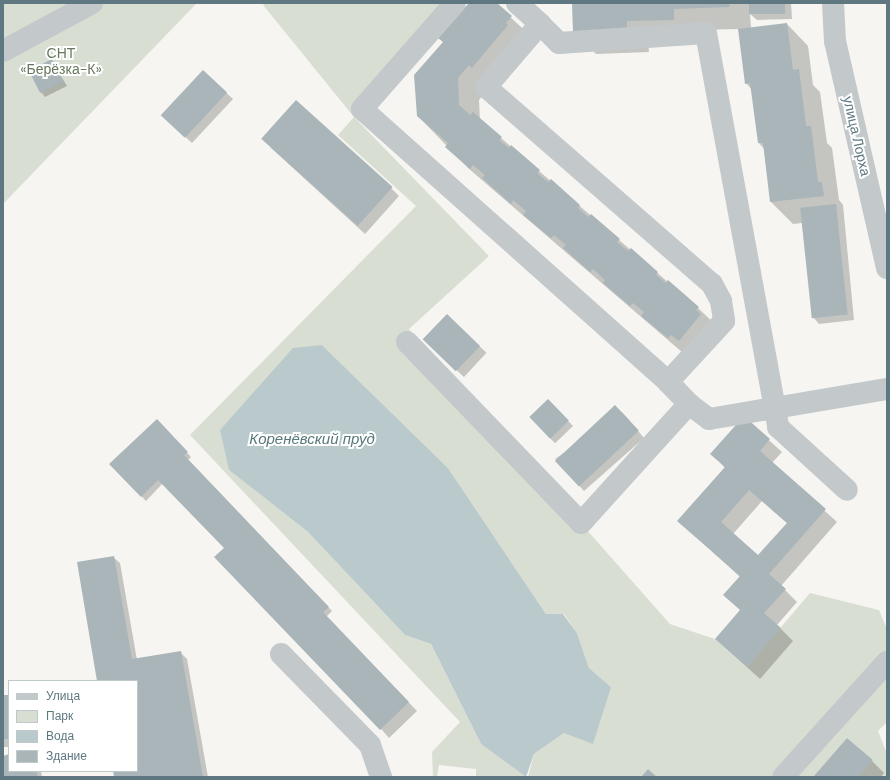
<!DOCTYPE html>
<html>
<head>
<meta charset="utf-8">
<style>
	body { margin:0 }
	#map { position:relative; width:890px; height:780px; overflow:hidden; background:#f6f5f2; font-family:"DM Sans",sans-serif }
	div>[style] { position:absolute }
	.green>* { inset:0; background:#d9ded2 }
	.water>* { inset:0; background:#bacacc }
	.shadow>* { inset:0; background:#0003; transform-origin:0 0 }
	.building>* { inset:0; background:#a9b5b8; transform-origin:0 0 }
	.minor>* { height:22px; margin:-11px; padding:0 11px; transform-origin:11px; border-radius:11px; background:#c3c8cb }
	span { translate:-50% -50%; white-space:nowrap; text-align:center; line-height:1.15; -webkit-text-stroke:4px #fff; paint-order:stroke }
	.park-label { font-size:14px; color:#67775d }
	.street-label { font-size:14px; color:#5e7780 }
	.water-label { font-size:15px; color:#58787c; font-style:italic }
	.frame { position:absolute; inset:0; border:4px solid #5e7780; pointer-events:none }
	.legend { position:absolute; left:8px; top:680px; width:130px; height:92px; box-sizing:border-box; background:#fff; border:1px solid #bfc9cc; margin:0; padding:5px 7px; list-style:none; font-size:12px; color:#5e7780 }
	.legend li { display:flex; align-items:center; gap:8px; height:20px }
	.legend b { width:20px; border:1px solid #bfc9cc }
</style>
</head>
<body>
<div id="map">
	<div class="green">
		<div style="clip-path:polygon(3px 3px,197px 3px,3px 204px)"></div>
		<div style="clip-path:polygon(266px 3px,458px 3px,354px 117px,489px 256px,409px 329px,670px 624px,715px 639px,747px 667px,810px 593px,879px 610px,887px 629px,887px 722px,878px 731px,887px 754px,887px 777px,858px 777px,873px 760px,847px 738px,813px 777px,657px 777px,648px 769px,641px 777px,528px 777px,534px 754px,564px 733px,611px 687px,589px 668px,577px 633px,564px 614px,546px 614px,448px 468px,322px 345px,229px 470px,308px 532px,405px 635px,431px 644px,481px 744px,526px 777px,476px 777px,476px 769px,439px 765px,437px 777px,433px 777px,432px 752px,460px 722px,190px 435px,416px 206px,338px 135px,354px 117px,263px 5px)"></div>
	</div>
	<div class="water">
		<div style="clip-path:polygon(322px 345px,448px 468px,546px 614px,563px 614px,577px 633px,589px 668px,611px 687px,593px 744px,564px 733px,534px 754px,526px 777px,481px 744px,431px 644px,405px 635px,308px 532px,229px 470px,220px 430px,293px 348px)"></div>
	</div>
	<div class="shadow">
		<div style="clip-path:polygon(470px 3px,495px 3px,533px 38px,479px 100px,480px 120px,698px 308px,720px 329px,690px 359px,468px 168px,418px 116px,444px 42px)"></div>
		<div style="clip-path:polygon(573px 3px,791px 3px,792px 19px,757px 20px,750px 14px,751px 28px,787px 24px,808px 46px,813px 85px,820px 92px,827px 143px,832px 148px,839px 200px,843px 205px,854px 320px,819px 324px,813px 317px,802px 223px,793px 224px,771px 202px,764px 149px,759px 143px,752px 90px,746px 83px,739px 29px,695px 30px,648px 43px,649px 52px,596px 54px,574px 32px)"></div>
		<div style="clip-path:polygon(51px 60px,67px 86px,45px 97px,41px 92px)"></div>
		<div style="clip-path:polygon(203px 71px,233px 99px,192px 143px,169px 122px)"></div>
		<div style="clip-path:polygon(270px 147px,391px 188px,399px 196px,365px 234px)"></div>
		<div style="left:447px;top:316px;width:54px;height:33px;rotate:43deg"></div>
		<div style="left:548px;top:400px;width:36px;height:25px;rotate:46deg"></div>
		<div style="clip-path:polygon(622px 412px,644px 438px,584px 491px,555px 459px)"></div>
		<div style="clip-path:polygon(evenodd,744px 418px,782px 452px,772px 463px,837px 522px,781px 586px,797px 602px,777px 625px,793px 641px,760px 679px,716px 639px,741px 611px,740px 577px,679px 521px,725px 468px,712px 454px,744px 418px,762px 501px,788px 524px,758px 557px,733px 534px,762px 501px)"></div>
		<div style="clip-path:polygon(157px 421px,191px 457px,188px 460px,332px 611px,326px 617px,417px 711px,389px 738px,225px 548px,163px 483px,146px 501px,111px 464px)"></div>
		<div style="clip-path:polygon(113px 557px,120px 563px,137px 660px,180px 652px,187px 659px,208px 777px,115px 777px,114px 771px,137px 771px,137px 681px,98px 681px)"></div>
		<div style="left:9px;top:696px;width:51px;height:6px;rotate:90deg"></div>
		<div style="clip-path:polygon(9px 755px,9px 771px,41px 771px,42px 777px,3px 777px,3px 757px)"></div>
		<div style="clip-path:polygon(872px 761px,884px 773px,881px 777px,815px 777px)"></div>
	</div>
	<div class="building">
		<div style="clip-path:polygon(469px 3px,497px 3px,512px 16px,506px 23px,508px 25px,472px 68px,469px 65px,458px 78px,459px 105px,470px 115px,473px 112px,502px 137px,499px 140px,509px 148px,511px 145px,540px 170px,537px 173px,548px 182px,551px 179px,580px 205px,578px 208px,588px 217px,591px 214px,620px 239px,617px 242px,628px 251px,631px 248px,658px 272px,656px 275px,666px 283px,668px 280px,699px 307px,696px 310px,701px 314px,679px 341px,671px 335px,668px 338px,641px 316px,644px 312px,633px 303px,630px 306px,603px 283px,605px 280px,593px 269px,590px 272px,563px 248px,566px 245px,554px 235px,551px 238px,523px 215px,526px 211px,513px 200px,511px 204px,482px 178px,485px 175px,473px 165px,470px 169px,445px 147px,448px 143px,417px 116px,414px 75px,443px 42px,438px 38px)"></div>
		<div style="clip-path:polygon(572px 3px,729px 3px,730px 7px,674px 9px,674px 20px,627px 21px,627px 30px,573px 32px)"></div>
		<div style="left:749px;top:3px;width:36px;height:11px"></div>
		<div style="clip-path:polygon(787px 23px,793px 70px,799px 69px,806px 126px,811px 126px,818px 182px,822px 182px,824px 196px,770px 202px,763px 143px,758px 143px,750px 83px,745px 84px,738px 29px)"></div>
		<div style="left:52px;top:59px;width:25px;height:26px;rotate:63deg"></div>
		<div style="left:203px;top:70px;width:33px;height:62px;rotate:43deg"></div>
		<div style="left:296px;top:100px;width:130px;height:52px;rotate:42deg"></div>
		<div style="left:836px;top:204px;width:111px;height:36px;rotate:84deg"></div>
		<div style="left:447px;top:314px;width:46px;height:35px;rotate:44deg"></div>
		<div style="left:548px;top:399px;width:30px;height:26px;rotate:46deg"></div>
		<div style="left:615px;top:405px;width:35px;height:82px;rotate:47deg"></div>
		<div style="clip-path:polygon(evenodd,744px 416px,770px 439px,760px 451px,826px 509px,769px 574px,786px 589px,764px 613px,781px 628px,747px 667px,715px 639px,740px 610px,723px 595px,740px 576px,677px 521px,725px 467px,710px 454px,744px 416px,749px 490px,787px 523px,758px 555px,721px 522px,749px 490px)"></div>
		<div style="clip-path:polygon(157px 419px,188px 452px,184px 455px,329px 607px,323px 612px,409px 702px,380px 730px,214px 557px,224px 548px,158px 480px,141px 497px,109px 464px)"></div>
		<div style="clip-path:polygon(114px 556px,132px 659px,181px 651px,203px 777px,114px 777px,113px 771px,137px 771px,137px 681px,97px 681px,77px 562px)"></div>
		<div style="left:9px;top:695px;width:44px;height:6px;rotate:90deg"></div>
		<div style="clip-path:polygon(847px 738px,873px 760px,858px 777px,813px 777px)"></div>
		<div style="clip-path:polygon(9px 754px,9px 771px,36px 771px,38px 777px,3px 777px,3px 756px)"></div>
		<div style="clip-path:polygon(648px 769px,657px 777px,641px 777px)"></div>
	</div>
	<div class="minor">
		<div style="left:455px;top:3px;width:141px;rotate:131.3deg"></div>
		<div style="left:362px;top:109px;width:410px;rotate:41.7deg"></div>
		<div style="left:668px;top:382px;width:30px;rotate:46deg"></div>
		<div style="left:689px;top:404px;width:25px;rotate:37deg"></div>
		<div style="left:709px;top:419px;width:181px;rotate:-9.6deg"></div>
		<div style="left:517px;top:3px;width:31px;rotate:42deg"></div>
		<div style="left:540px;top:24px;width:83px;rotate:130.6deg"></div>
		<div style="left:486px;top:87px;width:300px;rotate:41.1deg"></div>
		<div style="left:712px;top:284px;width:19px;rotate:62deg"></div>
		<div style="left:721px;top:301px;width:20px;rotate:81deg"></div>
		<div style="left:724px;top:321px;width:83px;rotate:132.6deg"></div>
		<div style="left:833px;top:3px;width:38px;rotate:87deg"></div>
		<div style="left:835px;top:41px;width:233px;rotate:77.1deg"></div>
		<div style="left:540px;top:24px;width:27px;rotate:45deg"></div>
		<div style="left:559px;top:43px;width:147px;rotate:-3.9deg"></div>
		<div style="left:706px;top:33px;width:401px;rotate:79.6deg"></div>
		<div style="left:778px;top:427px;width:93px;rotate:42.4deg"></div>
		<div style="left:3px;top:51px;width:101px;rotate:-28.3deg"></div>
		<div style="left:407px;top:342px;width:251px;rotate:46.1deg"></div>
		<div style="left:581px;top:523px;width:161px;rotate:-47.8deg"></div>
		<div style="left:281px;top:654px;width:127px;rotate:45.6deg"></div>
		<div style="left:370px;top:745px;width:34px;rotate:71deg"></div>
		<div style="left:783px;top:777px;width:155px;rotate:-47.9deg"></div>
	</div>
	<div class="park-label">
		<span style="left:61px;top:61px">СНТ<br>«Берёзка-К»</span>
	</div>
	<div class="street-label">
		<span style="left:857px;top:136px;rotate:77deg">улица Лорха</span>
	</div>
	<div class="water-label">
		<span style="left:312px;top:440px">Коренёвский пруд</span>
	</div>
	<div class="frame"></div>
	<ul class="legend">
	<li><b style="height:5px;background:#c3c8cb"></b>Улица</li>
	<li><b style="height:11px;background:#d9ded2"></b>Парк</li>
	<li><b style="height:11px;background:#bacacc"></b>Вода</li>
	<li><b style="height:11px;background:#a9b5b8"></b>Здание</li>
	</ul>
</div>
</body>
</html>
